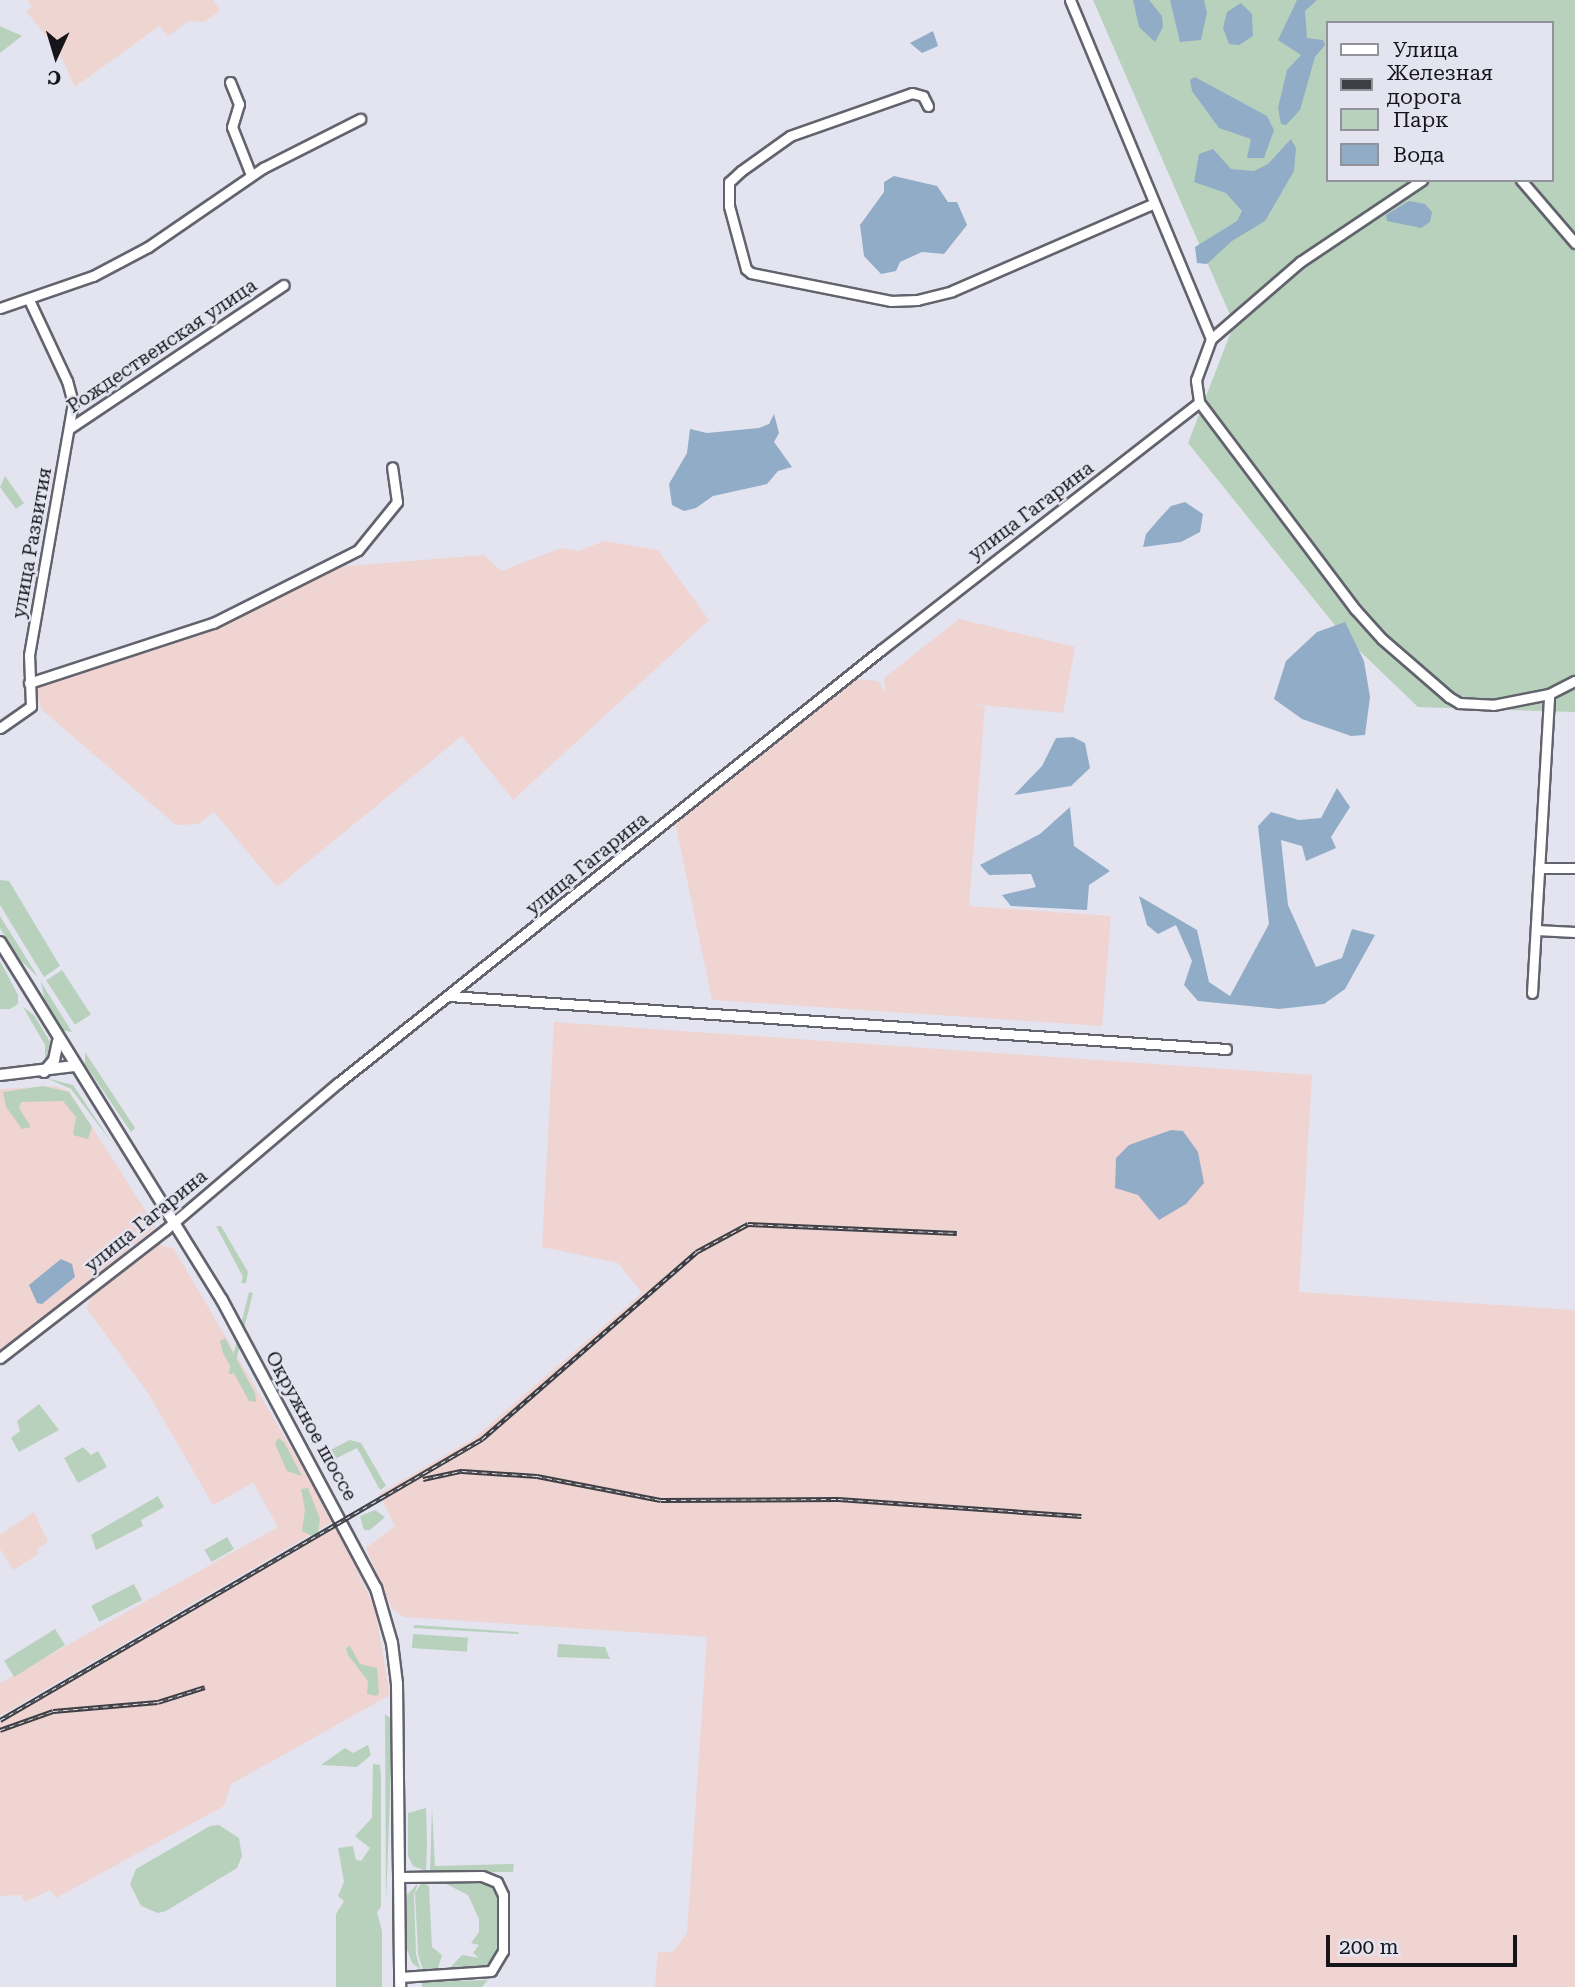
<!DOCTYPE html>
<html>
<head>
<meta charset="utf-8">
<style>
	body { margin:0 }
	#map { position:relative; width:1575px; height:1987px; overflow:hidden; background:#e3e4f0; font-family:"Roboto Serif",serif }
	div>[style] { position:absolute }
	.industrial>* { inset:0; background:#efd4d2 }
	.education>* { inset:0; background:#efd5d0 }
	.green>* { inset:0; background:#b8d1bc; transform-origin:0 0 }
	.water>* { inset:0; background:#91acc7 }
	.roads { filter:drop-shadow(2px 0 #62636d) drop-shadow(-2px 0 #62636d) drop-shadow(0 2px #62636d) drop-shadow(0 -2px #62636d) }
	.minor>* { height:9px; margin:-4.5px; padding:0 4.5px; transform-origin:4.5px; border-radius:4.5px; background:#fff }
	.major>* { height:10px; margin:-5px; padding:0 5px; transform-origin:5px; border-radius:5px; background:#fff }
	.rail>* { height:4.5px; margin-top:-2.25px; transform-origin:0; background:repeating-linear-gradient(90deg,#e3e4f0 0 5px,#3e3f44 0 10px); box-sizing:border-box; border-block:2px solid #3e3f44 }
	span { translate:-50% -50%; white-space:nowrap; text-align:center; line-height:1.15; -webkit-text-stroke:5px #e3e4f0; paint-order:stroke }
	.street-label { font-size:19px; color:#16161a }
	.legend { position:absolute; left:1326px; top:21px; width:228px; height:161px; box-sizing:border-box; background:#e3e4f0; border:2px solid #91929a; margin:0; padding:9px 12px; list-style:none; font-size:21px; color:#16161a }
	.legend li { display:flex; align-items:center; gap:14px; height:35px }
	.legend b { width:35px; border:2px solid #91929a }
	.north { position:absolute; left:21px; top:21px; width:70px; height:70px; -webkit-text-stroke:5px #e3e4f0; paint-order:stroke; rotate:184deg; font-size:19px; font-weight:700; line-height:28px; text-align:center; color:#16161a }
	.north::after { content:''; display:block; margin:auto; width:24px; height:32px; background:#16161a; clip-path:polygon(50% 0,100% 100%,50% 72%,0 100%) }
	.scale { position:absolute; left:1326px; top:1935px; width:191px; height:32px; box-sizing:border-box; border:4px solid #16161a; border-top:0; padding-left:9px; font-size:21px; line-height:24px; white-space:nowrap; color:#16161a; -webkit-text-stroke:5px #e3e4f0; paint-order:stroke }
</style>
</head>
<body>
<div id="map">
	<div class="industrial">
		<div style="clip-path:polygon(604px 541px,658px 550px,709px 620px,513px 800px,462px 736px,277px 887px,214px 812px,198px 824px,176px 825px,42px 710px,33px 681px,231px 621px,324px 568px,484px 555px,501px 571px,561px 548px,579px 551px)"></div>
		<div style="clip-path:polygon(959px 619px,1075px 647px,1063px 713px,971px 704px,985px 707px,969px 906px,1111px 916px,1102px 1026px,712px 1000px,675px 822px,856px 679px,878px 681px,886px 694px,884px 678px)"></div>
		<div style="clip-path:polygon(554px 1022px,1312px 1075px,1299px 1292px,1575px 1310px,1575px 1987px,655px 1987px,658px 1952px,673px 1952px,687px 1933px,707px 1637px,404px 1617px,392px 1609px,366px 1548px,395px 1526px,379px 1494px,473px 1439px,642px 1293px,618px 1263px,542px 1247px)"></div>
		<div style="clip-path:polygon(55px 1086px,69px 1091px,156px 1227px,0 1354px,0 1089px)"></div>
		<div style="clip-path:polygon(158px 1244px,174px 1249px,334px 1521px,0 1716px,0 1683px,278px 1527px,253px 1483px,213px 1505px,148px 1393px,87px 1309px,90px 1296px)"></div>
		<div style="clip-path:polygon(337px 1527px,375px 1609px,390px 1695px,231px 1784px,224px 1806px,56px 1898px,50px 1890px,25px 1902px,21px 1895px,0 1896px,0 1723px)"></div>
	</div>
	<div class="education">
		<div style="clip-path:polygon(27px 0,213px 0,220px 11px,204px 22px,189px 21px,168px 36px,159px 26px,75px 87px,59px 52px,26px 11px,32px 7px)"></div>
		<div style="clip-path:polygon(34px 1512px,48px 1542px,36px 1550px,39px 1554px,13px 1570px,0 1549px,0 1535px)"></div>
	</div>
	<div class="green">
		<div style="clip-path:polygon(evenodd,1093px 0,1575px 0,1575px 712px,1418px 707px,1342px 634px,1188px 443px,1234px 324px,1093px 0,1328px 23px,1552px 23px,1552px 180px,1328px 180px,1328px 23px)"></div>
		<div style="clip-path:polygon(0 26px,22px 36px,0 53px)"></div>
		<div style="clip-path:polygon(5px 476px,24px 503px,16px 509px,0 487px)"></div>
		<div style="clip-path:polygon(0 880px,9px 881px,60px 966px,44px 977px,0 905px)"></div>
		<div style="clip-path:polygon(0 916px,38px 977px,19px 959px,0 928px)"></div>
		<div style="clip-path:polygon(0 961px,18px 995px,18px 1004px,10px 1009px,0 1009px)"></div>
		<div style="left:62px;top:970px;width:53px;height:19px;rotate:57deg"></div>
		<div style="clip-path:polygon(41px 982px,72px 1032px,61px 1030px,46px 1006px)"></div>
		<div style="clip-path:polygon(23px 1007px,34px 1015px,53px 1047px,45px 1063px,45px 1045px)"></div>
		<div style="clip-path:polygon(85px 1052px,135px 1128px,131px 1132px,85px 1064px)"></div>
		<div style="clip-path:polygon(46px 1078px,73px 1085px,113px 1144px,71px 1089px)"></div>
		<div style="clip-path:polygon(43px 1086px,69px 1092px,92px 1127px,88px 1139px,73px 1135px,76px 1117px,63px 1101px,21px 1102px,19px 1108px,31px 1127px,22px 1129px,6px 1107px,3px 1092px)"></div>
		<div style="clip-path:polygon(216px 1226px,221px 1226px,248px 1272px,246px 1283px,241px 1283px,243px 1277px)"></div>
		<div style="left:249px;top:1292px;width:4px;height:84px;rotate:14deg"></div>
		<div style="clip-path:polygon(225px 1338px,255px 1393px,256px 1402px,249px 1401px,223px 1353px,220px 1341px)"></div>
		<div style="clip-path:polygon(39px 1404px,59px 1430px,19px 1452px,11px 1438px,20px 1431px,17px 1421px)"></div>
		<div style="clip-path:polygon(278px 1438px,284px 1442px,302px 1476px,287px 1471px,275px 1444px)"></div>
		<div style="clip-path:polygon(350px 1440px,361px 1443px,386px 1486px,380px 1490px,357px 1448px,325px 1464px,316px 1443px,324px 1453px)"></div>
		<div style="clip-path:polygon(83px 1447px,91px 1455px,98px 1451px,107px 1467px,78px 1483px,64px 1458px)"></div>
		<div style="clip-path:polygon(308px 1488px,320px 1519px,318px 1533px,312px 1536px,302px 1531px,305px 1509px,301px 1489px)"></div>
		<div style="clip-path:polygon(158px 1496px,164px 1507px,141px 1520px,143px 1526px,96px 1550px,91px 1535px)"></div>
		<div style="clip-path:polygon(375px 1510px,385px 1517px,370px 1530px,364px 1530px,360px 1516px)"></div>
		<div style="left:227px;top:1537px;width:14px;height:26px;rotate:60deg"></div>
		<div style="left:134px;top:1584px;width:18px;height:48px;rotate:63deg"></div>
		<div style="clip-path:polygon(415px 1625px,518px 1632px,519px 1634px,413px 1628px)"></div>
		<div style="left:55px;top:1629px;width:19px;height:60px;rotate:58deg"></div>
		<div style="left:413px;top:1634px;width:55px;height:14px;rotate:4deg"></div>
		<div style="clip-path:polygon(558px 1644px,605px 1647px,610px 1659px,557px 1657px)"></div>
		<div style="clip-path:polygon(350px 1646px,360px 1664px,377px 1668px,379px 1693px,376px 1696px,367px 1694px,368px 1681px,348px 1655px,346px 1648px)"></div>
		<div style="clip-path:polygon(385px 1714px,390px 1718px,391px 1769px,386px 1903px)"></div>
		<div style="clip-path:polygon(368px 1745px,371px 1755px,357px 1767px,321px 1765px,345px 1748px,353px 1753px)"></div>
		<div style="clip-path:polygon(373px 1764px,380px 1765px,381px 1775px,381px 1907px,377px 1912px,382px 1931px,382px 1987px,336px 1987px,336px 1914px,344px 1901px,338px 1896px,344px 1882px,338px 1848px,353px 1846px,356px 1860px,361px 1861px,370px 1848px,355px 1836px,372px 1818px)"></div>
		<div style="clip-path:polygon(432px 1807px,435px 1866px,514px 1864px,513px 1872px,430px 1872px)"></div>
		<div style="clip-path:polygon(426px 1808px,427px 1842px,426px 1871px,413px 1866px,408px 1856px,408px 1813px)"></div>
		<div style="clip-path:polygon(219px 1825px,239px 1838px,242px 1856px,237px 1868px,166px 1911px,158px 1913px,141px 1906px,130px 1884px,136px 1869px,210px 1826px)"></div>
		<div style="clip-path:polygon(438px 1880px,484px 1881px,497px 1891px,499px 1952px,489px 1967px,448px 1970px,462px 1955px,479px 1958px,473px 1953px,479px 1945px,471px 1943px,479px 1932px,479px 1919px,468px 1895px)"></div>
		<div style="clip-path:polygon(422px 1882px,429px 1886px,432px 1947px,442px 1955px,437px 1971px,423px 1970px,418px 1954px,415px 1893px)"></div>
		<div style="clip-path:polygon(418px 1883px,414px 1895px,416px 1954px,420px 1969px,412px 1963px,407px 1949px,407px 1895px)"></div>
		<div style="clip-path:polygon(488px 1980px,482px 1987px,422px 1987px,422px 1982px)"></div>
	</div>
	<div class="water">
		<div style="clip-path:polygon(1133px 0,1149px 0,1162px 16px,1163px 27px,1155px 42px,1139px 27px)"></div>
		<div style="clip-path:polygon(1170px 0,1204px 0,1207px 13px,1201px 40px,1180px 42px)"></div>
		<div style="clip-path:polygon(1297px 0,1317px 0,1305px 11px,1307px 38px,1323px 40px,1325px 45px,1315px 57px,1300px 110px,1286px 125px,1281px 124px,1278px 108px,1287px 70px,1301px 55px,1278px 40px)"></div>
		<div style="clip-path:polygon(1241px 3px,1252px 14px,1253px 36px,1239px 45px,1229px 44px,1223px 28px,1227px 12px)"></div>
		<div style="clip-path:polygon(933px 31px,938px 46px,922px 53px,910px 43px)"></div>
		<div style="clip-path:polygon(1195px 77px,1267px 116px,1274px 130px,1264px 158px,1247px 158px,1251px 139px,1219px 128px,1192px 91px,1190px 80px)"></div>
		<div style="clip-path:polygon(1291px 139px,1296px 148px,1294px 171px,1265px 221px,1232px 241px,1207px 264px,1197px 263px,1195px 247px,1237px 221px,1242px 211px,1226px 193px,1194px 182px,1199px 154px,1213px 149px,1231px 169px,1254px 171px,1268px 164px)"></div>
		<div style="clip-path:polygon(894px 176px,937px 186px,948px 202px,957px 202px,967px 225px,944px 254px,922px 252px,900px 262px,896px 271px,881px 274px,864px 256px,860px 225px,884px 192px,884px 182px)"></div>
		<div style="clip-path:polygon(1409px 201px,1425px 204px,1432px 212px,1430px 222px,1421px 228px,1387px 221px,1386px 215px)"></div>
		<div style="clip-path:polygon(774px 414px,779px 433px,774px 442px,792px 467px,778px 471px,767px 484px,713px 496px,696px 508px,684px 511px,672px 505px,669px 484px,687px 453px,690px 429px,707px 433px,759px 428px,769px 424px)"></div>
		<div style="clip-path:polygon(1185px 502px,1203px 514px,1200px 532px,1181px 542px,1143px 547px,1146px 534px,1159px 519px,1171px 506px)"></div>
		<div style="clip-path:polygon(1345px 622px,1364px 661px,1370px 697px,1365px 735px,1351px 736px,1302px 719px,1274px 699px,1286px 661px,1317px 632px)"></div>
		<div style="clip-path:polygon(1073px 737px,1085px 743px,1090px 768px,1071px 786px,1014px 795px,1042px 766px,1056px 738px)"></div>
		<div style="clip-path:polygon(1337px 788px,1350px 807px,1331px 837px,1336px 848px,1306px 861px,1302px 846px,1281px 840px,1288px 905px,1316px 967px,1342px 958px,1352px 929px,1375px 935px,1345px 989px,1324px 1004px,1279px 1009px,1198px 1001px,1184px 985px,1192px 961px,1176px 925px,1158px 934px,1147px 925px,1139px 896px,1197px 930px,1209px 982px,1230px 996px,1269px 924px,1258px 826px,1271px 812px,1299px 820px,1321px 818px)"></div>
		<div style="clip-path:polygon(1070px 807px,1074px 846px,1110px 871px,1089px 885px,1087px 910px,1011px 906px,1002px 895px,1036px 887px,1031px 874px,989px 875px,980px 865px,1040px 834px)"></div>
		<div style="clip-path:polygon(1171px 1130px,1183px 1131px,1198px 1152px,1204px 1183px,1186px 1204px,1159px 1220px,1138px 1195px,1115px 1188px,1116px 1158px,1129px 1145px)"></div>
		<div style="clip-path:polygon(61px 1259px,72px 1264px,75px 1277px,42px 1304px,37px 1303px,29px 1285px)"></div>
	</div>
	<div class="roads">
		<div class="minor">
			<div style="left:1070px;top:0;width:367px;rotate:67.4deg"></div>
			<div style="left:1211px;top:339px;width:44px;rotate:110.1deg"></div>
			<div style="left:1196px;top:380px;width:22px;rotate:82deg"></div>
			<div style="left:1199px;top:402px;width:259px;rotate:53deg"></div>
			<div style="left:1355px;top:609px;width:40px;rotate:48deg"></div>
			<div style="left:1382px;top:639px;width:89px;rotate:40.9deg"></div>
			<div style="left:1449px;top:697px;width:12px;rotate:31deg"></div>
			<div style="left:1459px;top:703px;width:34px;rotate:3deg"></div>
			<div style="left:1493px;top:705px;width:57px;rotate:-11.1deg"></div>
			<div style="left:1549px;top:694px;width:29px;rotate:-27deg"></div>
			<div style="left:230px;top:82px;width:24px;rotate:68deg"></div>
			<div style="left:239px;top:104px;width:24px;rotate:107deg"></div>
			<div style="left:232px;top:127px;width:52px;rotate:68.4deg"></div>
			<div style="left:928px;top:106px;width:11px;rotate:-117deg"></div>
			<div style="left:923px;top:96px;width:11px;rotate:-165deg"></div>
			<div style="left:912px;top:93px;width:129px;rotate:160.6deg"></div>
			<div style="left:790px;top:136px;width:60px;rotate:144.5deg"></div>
			<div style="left:741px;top:171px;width:16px;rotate:137deg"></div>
			<div style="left:729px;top:182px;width:24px;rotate:90deg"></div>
			<div style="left:729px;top:206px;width:65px;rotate:74.9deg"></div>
			<div style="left:746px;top:269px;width:6px;rotate:39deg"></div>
			<div style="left:751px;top:273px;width:143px;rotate:11.3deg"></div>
			<div style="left:891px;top:301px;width:26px;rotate:-2deg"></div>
			<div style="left:917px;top:300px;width:36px;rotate:-14deg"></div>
			<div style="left:952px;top:291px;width:220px;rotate:-23.5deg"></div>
			<div style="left:1521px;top:180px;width:83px;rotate:49.4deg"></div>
			<div style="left:0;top:308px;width:98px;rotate:-19deg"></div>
			<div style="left:93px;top:276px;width:62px;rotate:-27.8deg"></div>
			<div style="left:148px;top:247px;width:140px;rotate:-34.5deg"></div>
			<div style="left:263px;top:168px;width:109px;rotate:-26.8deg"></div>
			<div style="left:1211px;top:339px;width:118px;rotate:-40.9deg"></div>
			<div style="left:1300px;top:262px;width:147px;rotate:-33.9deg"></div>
			<div style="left:70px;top:428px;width:257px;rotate:-33.8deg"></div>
			<div style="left:29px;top:683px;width:194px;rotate:-18.1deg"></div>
			<div style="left:213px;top:623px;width:162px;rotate:-26.7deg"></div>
			<div style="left:358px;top:550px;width:62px;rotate:-50.9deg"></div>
			<div style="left:397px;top:502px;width:35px;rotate:-98deg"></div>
			<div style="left:0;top:728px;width:38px;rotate:-35deg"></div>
			<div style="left:31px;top:706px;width:51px;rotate:-92.2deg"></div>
			<div style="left:29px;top:655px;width:256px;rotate:-80.1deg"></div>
			<div style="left:73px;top:403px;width:23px;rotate:-105deg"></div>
			<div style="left:67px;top:381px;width:89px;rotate:-115.1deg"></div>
			<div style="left:1539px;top:868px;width:36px"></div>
			<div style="left:1536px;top:930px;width:39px;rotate:3deg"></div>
			<div style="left:1532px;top:993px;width:299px;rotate:-86.7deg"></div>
			<div style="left:449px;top:996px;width:779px;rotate:3.9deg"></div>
			<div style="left:0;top:1358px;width:209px;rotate:-37.8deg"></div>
			<div style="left:165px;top:1230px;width:227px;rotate:-40.4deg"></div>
			<div style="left:338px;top:1083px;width:695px;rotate:-38.57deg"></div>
			<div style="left:881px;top:650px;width:403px;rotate:-37.9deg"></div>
			<div style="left:400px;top:1877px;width:82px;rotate:-0.7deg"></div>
			<div style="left:482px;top:1876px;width:16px;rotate:22deg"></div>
			<div style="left:497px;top:1882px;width:14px;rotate:65deg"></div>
			<div style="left:503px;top:1895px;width:56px;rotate:90deg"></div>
			<div style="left:503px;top:1951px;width:23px;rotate:121deg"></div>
			<div style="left:491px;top:1971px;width:91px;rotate:176.2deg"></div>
		</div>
		<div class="major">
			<div style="left:0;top:942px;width:421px;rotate:58.2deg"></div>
			<div style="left:222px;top:1300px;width:327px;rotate:61.9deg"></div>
			<div style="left:376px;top:1588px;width:57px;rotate:73.8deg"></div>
			<div style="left:392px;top:1643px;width:41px;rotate:83deg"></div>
			<div style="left:397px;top:1684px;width:303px;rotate:89.4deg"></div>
			<div style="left:44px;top:1072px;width:16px;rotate:-50deg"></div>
			<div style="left:54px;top:1060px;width:19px;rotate:-78deg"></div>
			<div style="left:0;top:1075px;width:75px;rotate:-6.9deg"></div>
		</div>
	</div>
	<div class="rail">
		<div style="left:423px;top:1479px;width:40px;rotate:-12deg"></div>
		<div style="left:462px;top:1471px;width:75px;rotate:3.8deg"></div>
		<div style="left:537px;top:1476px;width:126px;rotate:11deg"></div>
		<div style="left:661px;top:1500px;width:177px;rotate:-0.3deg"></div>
		<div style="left:838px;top:1499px;width:244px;rotate:4deg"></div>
		<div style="left:0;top:1720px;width:558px;rotate:-30.24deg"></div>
		<div style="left:482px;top:1439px;width:284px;rotate:-41.1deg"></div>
		<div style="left:696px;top:1252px;width:59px;rotate:-28.3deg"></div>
		<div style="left:748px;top:1224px;width:209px;rotate:2.5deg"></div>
		<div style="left:0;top:1730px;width:56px;rotate:-19.7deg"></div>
		<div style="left:53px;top:1711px;width:105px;rotate:-4.9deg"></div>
		<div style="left:158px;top:1702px;width:49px;rotate:-17.7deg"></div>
	</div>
	<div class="street-label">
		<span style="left:162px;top:346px;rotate:-34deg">Рождественская улица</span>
		<span style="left:1031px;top:511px;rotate:-37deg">улица Гагарина</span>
		<span style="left:32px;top:543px;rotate:-80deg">улица Развития</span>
		<span style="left:587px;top:864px;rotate:-39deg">улица Гагарина</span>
		<span style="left:146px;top:1221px;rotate:-39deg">улица Гагарина</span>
		<span style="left:311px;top:1426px;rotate:61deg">Окружное шоссе</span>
	</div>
	<ul class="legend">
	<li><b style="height:9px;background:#fff"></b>Улица</li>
	<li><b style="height:9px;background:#3e3f44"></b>Железная дорога</li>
	<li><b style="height:19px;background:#b8d1bc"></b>Парк</li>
	<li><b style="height:19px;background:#91acc7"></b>Вода</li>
	</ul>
	<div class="north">С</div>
	<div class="scale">200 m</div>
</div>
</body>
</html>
